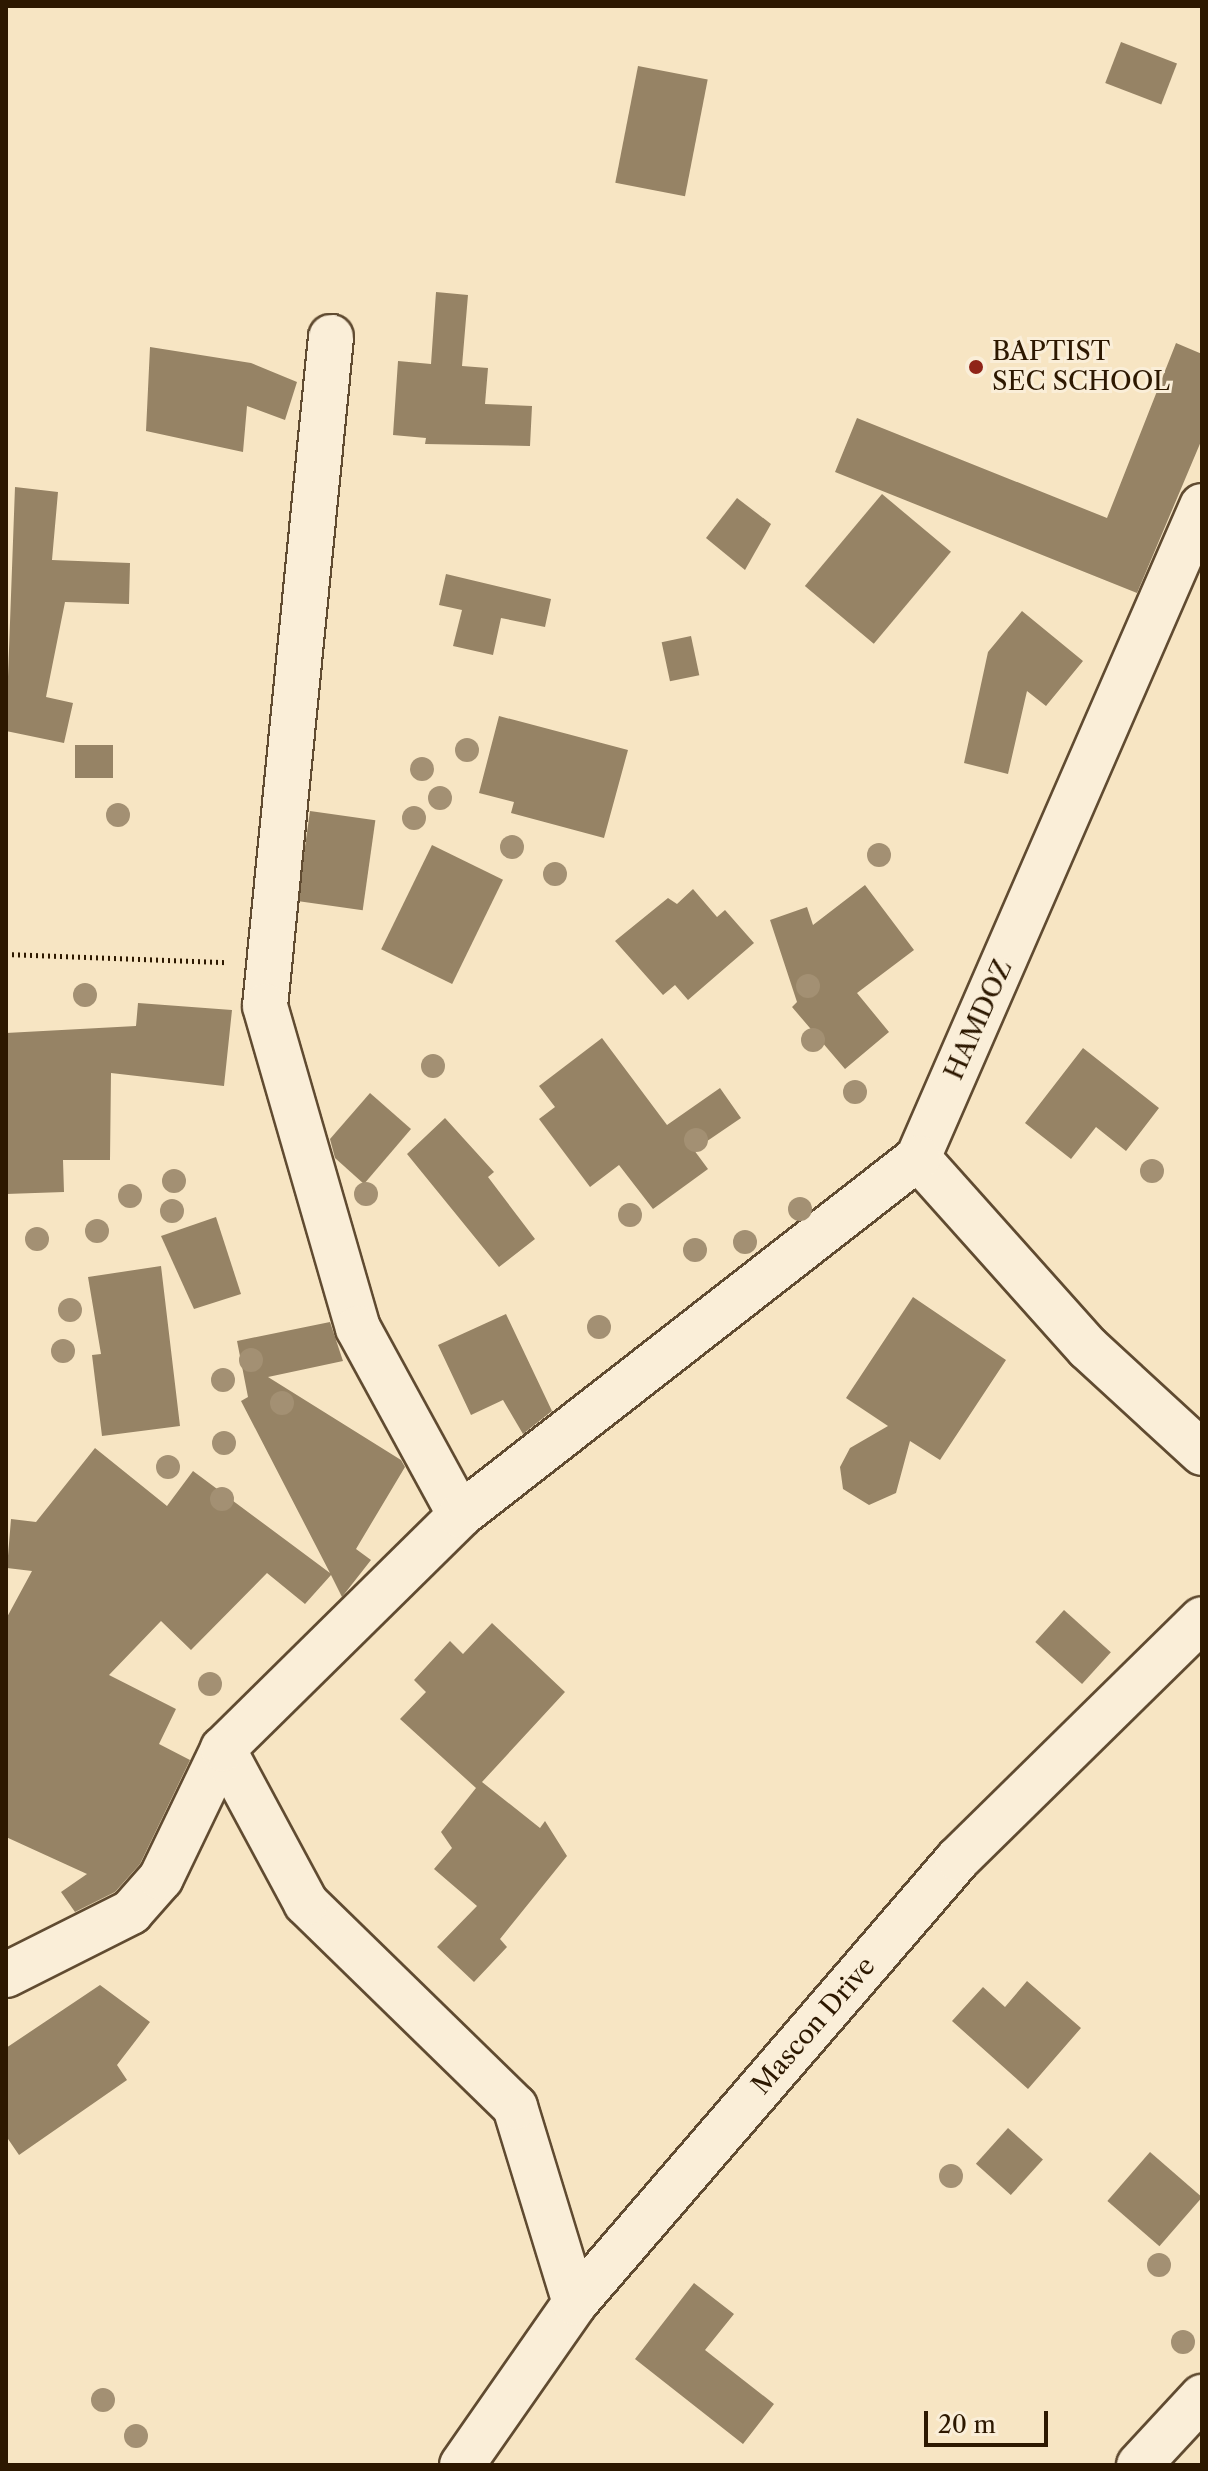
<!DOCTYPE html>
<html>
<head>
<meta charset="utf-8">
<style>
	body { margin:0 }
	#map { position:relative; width:1208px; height:2471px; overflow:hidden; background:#f7e5c3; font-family:"Libre Caslon Text",serif }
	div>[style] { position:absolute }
	.building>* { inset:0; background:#968365; transform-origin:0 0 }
	.path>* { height:5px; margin-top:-2.5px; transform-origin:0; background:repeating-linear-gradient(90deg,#2d1800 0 2px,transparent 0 6px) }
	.roads { filter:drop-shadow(2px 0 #604b31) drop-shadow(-2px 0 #604b31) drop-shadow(0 2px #604b31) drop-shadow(0 -2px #604b31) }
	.minor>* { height:44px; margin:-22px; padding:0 22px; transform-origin:22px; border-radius:22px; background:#faeed8 }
	.trees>* { width:24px; height:24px; margin:-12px; border-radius:50%; background:#a39073 }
	.dots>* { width:22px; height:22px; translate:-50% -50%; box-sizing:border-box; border:4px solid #faeed8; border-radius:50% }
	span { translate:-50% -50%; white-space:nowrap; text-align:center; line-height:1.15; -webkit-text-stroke:6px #faeed8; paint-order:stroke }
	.poi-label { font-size:26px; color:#2d1800 }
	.left { translate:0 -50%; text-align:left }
	.street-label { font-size:26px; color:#2d1800 }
	.frame { position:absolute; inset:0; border:8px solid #2d1800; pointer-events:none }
	.scale { position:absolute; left:924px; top:2411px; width:124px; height:36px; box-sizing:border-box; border:4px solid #2d1800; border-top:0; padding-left:10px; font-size:24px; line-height:28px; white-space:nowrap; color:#2d1800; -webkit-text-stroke:6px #faeed8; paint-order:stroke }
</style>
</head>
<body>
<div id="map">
	<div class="building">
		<div style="left:1121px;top:42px;width:60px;height:44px;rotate:21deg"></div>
		<div style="left:638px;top:66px;width:71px;height:119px;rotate:11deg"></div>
		<div style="clip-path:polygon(436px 292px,468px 295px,462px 366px,488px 368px,485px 404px,532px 406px,530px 446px,425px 444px,426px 438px,393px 435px,398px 361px,431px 364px)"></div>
		<div style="clip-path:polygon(1176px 343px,1202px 354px,1202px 439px,1137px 593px,835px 472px,857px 418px,1107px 518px)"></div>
		<div style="clip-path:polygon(150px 347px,251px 363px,297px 382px,285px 420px,247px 406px,243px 452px,146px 431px)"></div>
		<div style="clip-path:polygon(15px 487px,58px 492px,52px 560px,130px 563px,129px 604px,65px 602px,46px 697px,73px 703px,64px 743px,6px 731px)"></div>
		<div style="left:882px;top:494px;width:90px;height:120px;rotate:40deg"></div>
		<div style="clip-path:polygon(737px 498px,771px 524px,745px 570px,706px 538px)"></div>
		<div style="clip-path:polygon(446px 574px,551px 599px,545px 627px,501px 618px,493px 655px,453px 646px,462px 610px,439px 605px)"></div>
		<div style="clip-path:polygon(1022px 611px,1083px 661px,1046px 706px,1027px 691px,1008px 774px,964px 763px,988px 652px)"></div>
		<div style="left:691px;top:636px;width:40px;height:30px;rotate:78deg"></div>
		<div style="clip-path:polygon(499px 716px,628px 750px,604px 838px,511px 813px,514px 802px,479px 793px)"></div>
		<div style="left:113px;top:745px;width:33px;height:38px;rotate:90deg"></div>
		<div style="left:310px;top:811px;width:66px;height:91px;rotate:8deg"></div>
		<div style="left:432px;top:845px;width:79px;height:116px;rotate:26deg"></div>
		<div style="clip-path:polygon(865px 885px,914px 950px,857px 993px,889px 1032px,845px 1069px,792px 1007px,797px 1002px,770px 920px,807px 907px,813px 925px)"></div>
		<div style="clip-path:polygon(693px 889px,717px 917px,725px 910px,754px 943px,688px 1000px,675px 985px,663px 995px,615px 941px,668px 898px,677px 904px)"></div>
		<div style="clip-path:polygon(138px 1003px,232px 1010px,224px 1086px,111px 1073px,110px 1160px,63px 1160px,64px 1192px,6px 1194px,6px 1033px,136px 1026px)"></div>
		<div style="clip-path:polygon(602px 1038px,667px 1125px,720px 1088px,741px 1118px,694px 1150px,708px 1169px,653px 1209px,619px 1165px,590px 1187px,539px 1119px,555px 1107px,539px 1086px)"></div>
		<div style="clip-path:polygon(1083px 1048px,1159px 1108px,1126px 1151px,1096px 1127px,1071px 1159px,1025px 1123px)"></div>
		<div style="clip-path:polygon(370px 1093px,411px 1129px,364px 1184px,335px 1158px,330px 1139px)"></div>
		<div style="clip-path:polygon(445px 1118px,494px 1172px,488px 1177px,535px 1239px,499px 1267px,407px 1154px)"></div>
		<div style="clip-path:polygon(216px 1217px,241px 1294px,194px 1309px,161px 1236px)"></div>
		<div style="clip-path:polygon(161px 1266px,180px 1426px,102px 1436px,92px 1355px,101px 1354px,88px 1277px)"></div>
		<div style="clip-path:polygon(913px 1297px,1006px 1360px,940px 1460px,910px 1441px,896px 1493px,869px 1505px,843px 1489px,840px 1467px,850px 1448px,888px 1426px,846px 1398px)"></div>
		<div style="clip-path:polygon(506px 1314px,552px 1411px,523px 1434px,503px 1400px,471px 1415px,438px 1345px)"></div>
		<div style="clip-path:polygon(330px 1322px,343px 1361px,268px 1377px,401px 1460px,405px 1467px,356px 1549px,371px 1560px,342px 1597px,331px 1575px,305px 1604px,267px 1573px,191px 1650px,161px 1621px,109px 1675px,176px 1709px,159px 1744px,190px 1760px,140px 1864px,115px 1892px,75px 1912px,61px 1892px,87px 1874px,6px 1837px,6px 1619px,32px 1571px,7px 1568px,11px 1519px,36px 1522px,95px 1448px,167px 1506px,193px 1471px,330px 1573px,241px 1401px,248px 1397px,237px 1341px)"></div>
		<div style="left:1064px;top:1610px;width:63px;height:43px;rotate:42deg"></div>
		<div style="clip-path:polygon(492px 1623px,565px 1692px,482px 1782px,540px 1828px,545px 1821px,567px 1856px,500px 1939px,507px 1947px,474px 1982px,437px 1947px,477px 1906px,434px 1869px,452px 1848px,441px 1832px,476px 1788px,400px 1719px,426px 1692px,414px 1680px,450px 1641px,463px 1654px)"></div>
		<div style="clip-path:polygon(1027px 1981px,1081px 2028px,1028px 2089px,952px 2021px,983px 1987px,1005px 2007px)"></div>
		<div style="clip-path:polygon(100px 1985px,150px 2022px,117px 2065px,127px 2080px,19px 2155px,6px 2136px,6px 2048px)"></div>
		<div style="left:1008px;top:2128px;width:47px;height:48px;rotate:42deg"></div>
		<div style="left:1150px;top:2152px;width:69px;height:65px;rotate:41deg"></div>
		<div style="clip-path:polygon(694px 2283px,734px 2314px,705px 2350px,774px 2404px,743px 2444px,635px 2359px)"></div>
	</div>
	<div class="path">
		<div style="left:6px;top:954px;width:222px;rotate:2.1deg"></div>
	</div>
	<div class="roads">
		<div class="minor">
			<div style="left:331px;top:337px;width:672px;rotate:95.63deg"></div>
			<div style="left:265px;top:1006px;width:335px;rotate:73.9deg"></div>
			<div style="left:358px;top:1328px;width:213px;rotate:61.4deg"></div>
			<div style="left:1202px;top:506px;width:711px;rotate:113.54deg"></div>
			<div style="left:918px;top:1158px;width:255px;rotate:48.2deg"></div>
			<div style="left:1088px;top:1348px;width:155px;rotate:42.6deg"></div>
			<div style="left:6px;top:1975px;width:140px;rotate:-26.7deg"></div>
			<div style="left:131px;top:1912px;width:45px;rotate:-48.6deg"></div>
			<div style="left:161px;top:1878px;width:143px;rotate:-64.3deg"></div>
			<div style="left:575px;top:2303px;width:205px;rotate:-107deg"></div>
			<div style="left:515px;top:2107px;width:292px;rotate:-135.7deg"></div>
			<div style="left:306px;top:1903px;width:175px;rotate:-118.3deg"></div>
			<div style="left:223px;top:1749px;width:333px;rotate:-44.6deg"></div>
			<div style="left:460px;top:1515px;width:581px;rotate:-37.94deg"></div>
			<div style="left:462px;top:2465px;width:198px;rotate:-55.1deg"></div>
			<div style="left:575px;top:2303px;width:586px;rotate:-49.22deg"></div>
			<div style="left:958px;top:1859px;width:342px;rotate:-44.5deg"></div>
			<div style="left:1139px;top:2465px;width:93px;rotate:-47.2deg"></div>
		</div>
	</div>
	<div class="trees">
		<div style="left:467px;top:750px"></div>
		<div style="left:422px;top:769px"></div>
		<div style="left:440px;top:798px"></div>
		<div style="left:118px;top:815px"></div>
		<div style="left:414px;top:818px"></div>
		<div style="left:512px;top:847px"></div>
		<div style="left:879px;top:855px"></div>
		<div style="left:555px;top:874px"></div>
		<div style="left:808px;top:986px"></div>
		<div style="left:85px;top:995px"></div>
		<div style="left:813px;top:1040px"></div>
		<div style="left:433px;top:1066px"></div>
		<div style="left:855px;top:1092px"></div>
		<div style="left:696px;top:1140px"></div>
		<div style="left:1152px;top:1171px"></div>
		<div style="left:174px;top:1181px"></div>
		<div style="left:366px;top:1194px"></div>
		<div style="left:130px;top:1196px"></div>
		<div style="left:800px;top:1209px"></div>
		<div style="left:172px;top:1211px"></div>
		<div style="left:630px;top:1215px"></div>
		<div style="left:97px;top:1231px"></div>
		<div style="left:37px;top:1239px"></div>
		<div style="left:745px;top:1242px"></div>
		<div style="left:695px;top:1250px"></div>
		<div style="left:70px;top:1310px"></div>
		<div style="left:599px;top:1327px"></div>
		<div style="left:63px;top:1351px"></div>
		<div style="left:251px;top:1360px"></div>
		<div style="left:223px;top:1380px"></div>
		<div style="left:282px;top:1403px"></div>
		<div style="left:224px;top:1443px"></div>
		<div style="left:168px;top:1467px"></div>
		<div style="left:222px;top:1499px"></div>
		<div style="left:210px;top:1684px"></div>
		<div style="left:951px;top:2176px"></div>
		<div style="left:1159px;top:2265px"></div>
		<div style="left:1183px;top:2342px"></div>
		<div style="left:103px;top:2400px"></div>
		<div style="left:136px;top:2436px"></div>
	</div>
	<div class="dots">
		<div style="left:976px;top:367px;background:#8f2418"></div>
	</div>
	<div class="poi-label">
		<span class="left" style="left:992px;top:367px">BAPTIST<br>SEC SCHOOL</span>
	</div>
	<div class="street-label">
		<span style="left:979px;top:1020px;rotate:-66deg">HAMDOZ</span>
		<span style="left:814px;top:2026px;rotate:-49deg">Mascon Drive</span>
	</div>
	<div class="frame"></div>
	<div class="scale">20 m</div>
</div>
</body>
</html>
